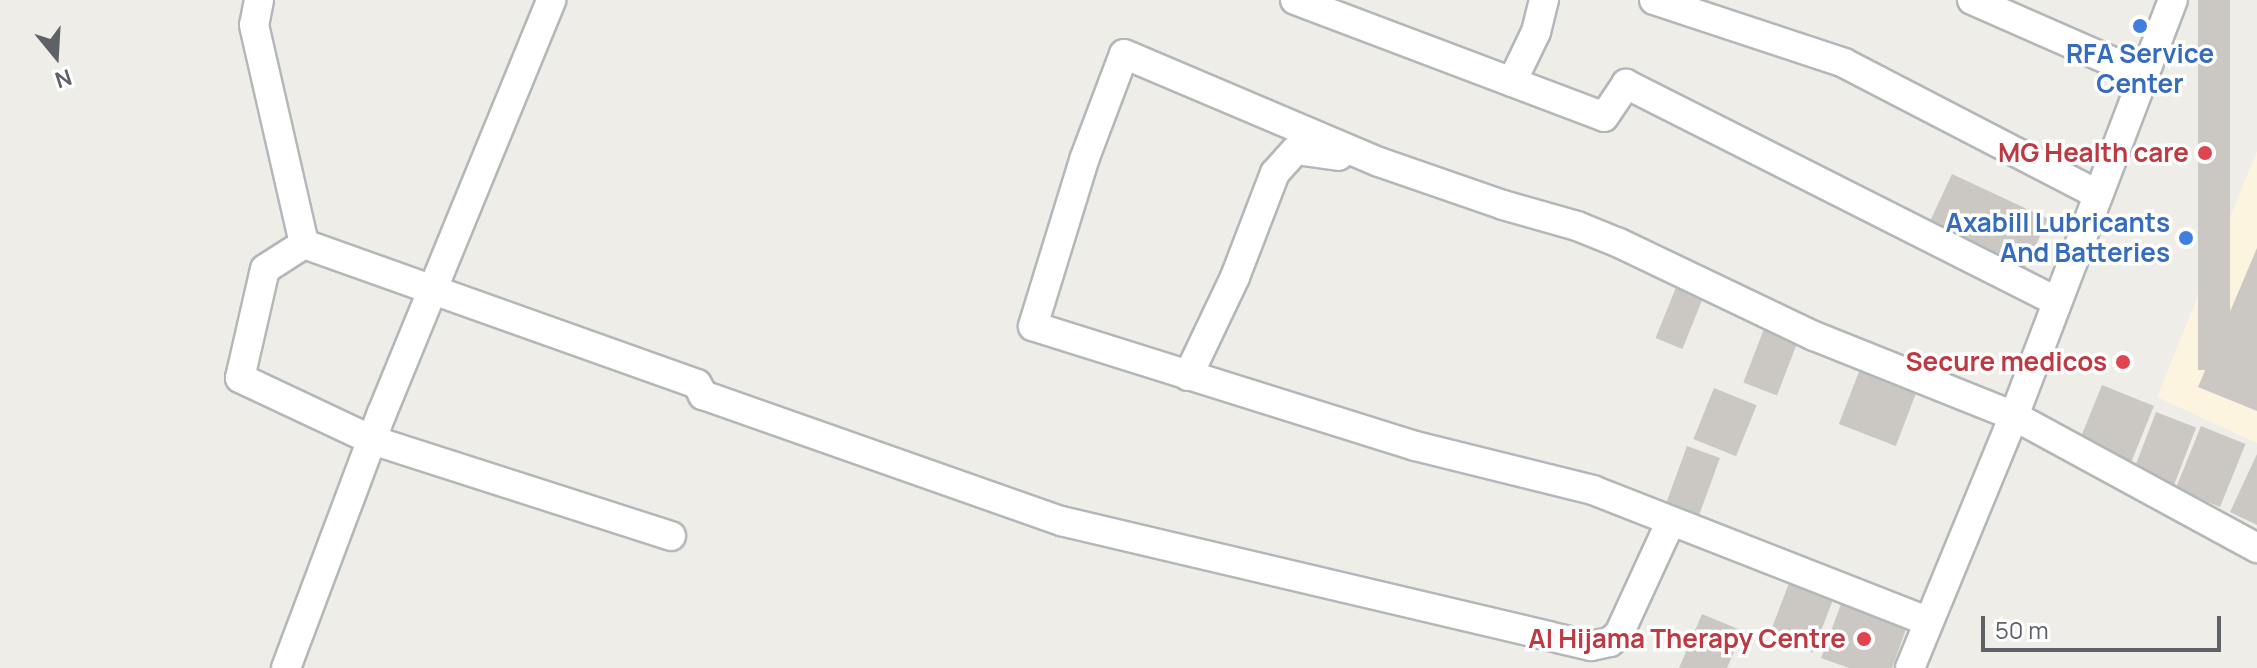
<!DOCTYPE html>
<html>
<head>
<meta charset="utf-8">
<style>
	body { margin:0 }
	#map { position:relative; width:2257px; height:668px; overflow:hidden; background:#efede7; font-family:Manrope,sans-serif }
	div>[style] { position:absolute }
	.commercial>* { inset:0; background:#fcf4df }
	.building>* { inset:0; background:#cbc8c4; transform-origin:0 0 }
	.roads { filter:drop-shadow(2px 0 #b4b7ba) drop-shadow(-2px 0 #b4b7ba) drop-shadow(0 2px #b4b7ba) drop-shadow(0 -2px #b4b7ba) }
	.minor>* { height:28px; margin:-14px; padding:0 14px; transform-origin:14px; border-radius:14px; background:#fff }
	.dots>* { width:22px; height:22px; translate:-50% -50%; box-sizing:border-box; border:4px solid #fff; border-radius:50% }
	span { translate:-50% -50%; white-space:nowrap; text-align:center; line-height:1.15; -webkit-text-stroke:7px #fff; paint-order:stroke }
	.shop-label { font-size:26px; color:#366cbe; font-weight:700 }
	.right { translate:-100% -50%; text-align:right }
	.health-label { font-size:26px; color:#be3a42; font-weight:700 }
	.north { position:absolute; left:16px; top:16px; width:80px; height:80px; -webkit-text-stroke:6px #fff; paint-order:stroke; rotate:162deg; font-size:22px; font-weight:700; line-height:32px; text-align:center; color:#5e6266 }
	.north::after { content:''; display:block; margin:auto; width:28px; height:36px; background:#5e6266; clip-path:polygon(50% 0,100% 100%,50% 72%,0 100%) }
	.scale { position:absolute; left:1981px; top:616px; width:240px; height:36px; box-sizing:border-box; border:4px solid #5e6266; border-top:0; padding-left:10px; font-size:24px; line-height:28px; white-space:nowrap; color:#5e6266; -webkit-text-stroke:6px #fff; paint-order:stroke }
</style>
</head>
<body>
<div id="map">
	<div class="commercial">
		<div style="clip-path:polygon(2257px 151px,2257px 443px,2157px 397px)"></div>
	</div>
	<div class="building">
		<div style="left:2198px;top:0;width:32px;height:370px"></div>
		<div style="left:1952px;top:174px;width:106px;height:67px;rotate:25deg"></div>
		<div style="clip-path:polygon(2257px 248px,2257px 411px,2198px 387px)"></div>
		<div style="left:1681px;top:275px;width:29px;height:68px;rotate:22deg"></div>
		<div style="left:1767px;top:321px;width:36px;height:66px;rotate:21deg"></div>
		<div style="left:1860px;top:369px;width:61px;height:59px;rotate:21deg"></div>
		<div style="left:2102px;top:385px;width:56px;height:67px;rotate:22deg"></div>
		<div style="left:1714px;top:388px;width:46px;height:55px;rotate:22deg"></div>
		<div style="left:2156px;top:412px;width:43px;height:65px;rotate:21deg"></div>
		<div style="left:2201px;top:426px;width:48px;height:68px;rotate:22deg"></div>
		<div style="left:1687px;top:446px;width:35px;height:73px;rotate:20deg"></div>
		<div style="clip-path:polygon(2257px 454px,2257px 525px,2230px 512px)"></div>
		<div style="left:1791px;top:578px;width:47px;height:62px;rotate:21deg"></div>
		<div style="clip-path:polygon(1844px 596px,1909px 621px,1892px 668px,1849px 668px,1821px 658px)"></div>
		<div style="clip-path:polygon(1702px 614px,1743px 631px,1727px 668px,1679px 668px)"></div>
	</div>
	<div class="roads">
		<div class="minor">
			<div style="left:259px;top:0;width:25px;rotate:101deg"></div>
			<div style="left:254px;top:25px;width:225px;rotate:77.1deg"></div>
			<div style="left:304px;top:244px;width:417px;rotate:19.6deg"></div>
			<div style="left:697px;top:384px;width:13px;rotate:61deg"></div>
			<div style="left:703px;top:395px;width:380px;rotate:19.4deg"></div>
			<div style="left:1061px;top:521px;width:545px;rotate:13.27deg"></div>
			<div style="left:1591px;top:646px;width:19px;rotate:-12deg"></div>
			<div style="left:1610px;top:642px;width:12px;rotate:-42deg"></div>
			<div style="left:1619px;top:634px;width:124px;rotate:-65.3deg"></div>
			<div style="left:1295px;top:0;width:330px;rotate:20.7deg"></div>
			<div style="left:1604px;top:117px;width:40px;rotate:-56deg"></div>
			<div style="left:1626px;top:84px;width:483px;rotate:26.8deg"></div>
			<div style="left:1654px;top:0;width:200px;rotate:18.3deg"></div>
			<div style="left:1844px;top:63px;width:285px;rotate:27.4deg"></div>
			<div style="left:1972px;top:0;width:187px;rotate:23.7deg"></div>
			<div style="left:1512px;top:82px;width:55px;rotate:-64.4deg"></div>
			<div style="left:1536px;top:32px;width:33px;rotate:-76deg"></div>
			<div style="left:304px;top:244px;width:46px;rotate:147.3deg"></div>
			<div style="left:265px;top:269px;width:112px;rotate:102.9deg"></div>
			<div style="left:240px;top:378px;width:146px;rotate:25.2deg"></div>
			<div style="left:372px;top:440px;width:314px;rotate:17.8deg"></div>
			<div style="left:1188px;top:376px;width:110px;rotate:-64.6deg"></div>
			<div style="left:1235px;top:277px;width:111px;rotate:-69deg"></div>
			<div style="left:1275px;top:173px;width:31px;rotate:-48deg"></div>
			<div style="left:1296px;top:150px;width:43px;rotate:7.9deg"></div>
			<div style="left:1927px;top:621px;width:359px;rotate:-158.6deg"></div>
			<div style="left:1593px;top:490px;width:183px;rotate:-166.1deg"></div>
			<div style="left:1415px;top:446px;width:400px;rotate:-162.6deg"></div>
			<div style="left:1033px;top:326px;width:174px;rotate:-72.9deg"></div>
			<div style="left:1084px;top:160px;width:113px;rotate:-69.3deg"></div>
			<div style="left:1124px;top:54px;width:277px;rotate:23deg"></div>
			<div style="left:1379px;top:162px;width:131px;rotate:19.1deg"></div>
			<div style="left:1503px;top:205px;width:77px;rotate:15.8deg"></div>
			<div style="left:1577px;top:226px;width:45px;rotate:22deg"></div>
			<div style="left:1619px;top:243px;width:216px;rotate:25.5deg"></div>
			<div style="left:1814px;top:336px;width:215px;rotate:21.8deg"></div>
			<div style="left:2014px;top:416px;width:445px;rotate:-69.1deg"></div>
			<div style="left:286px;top:668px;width:272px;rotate:-69.4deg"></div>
			<div style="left:382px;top:413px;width:446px;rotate:-67.7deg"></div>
			<div style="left:1910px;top:668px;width:273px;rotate:-67.6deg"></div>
			<div style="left:2014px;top:416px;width:277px;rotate:28.5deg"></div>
		</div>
	</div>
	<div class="dots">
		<div style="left:2140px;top:26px;background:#3f7fe0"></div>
		<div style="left:2205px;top:153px;background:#e0444e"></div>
		<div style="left:2186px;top:238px;background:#3f7fe0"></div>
		<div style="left:2123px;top:362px;background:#e0444e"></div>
		<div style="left:1864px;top:639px;background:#e0444e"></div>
	</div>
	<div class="shop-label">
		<span style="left:2140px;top:69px">RFA Service<br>Center</span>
		<span class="right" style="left:2170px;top:238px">Axabill Lubricants<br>And Batteries</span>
	</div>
	<div class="health-label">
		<span class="right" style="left:2189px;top:153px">MG Health care</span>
		<span class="right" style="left:2107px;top:362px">Secure medicos</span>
		<span class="right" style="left:1846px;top:639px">Al Hijama Therapy Centre</span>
	</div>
	<div class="north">N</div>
	<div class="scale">50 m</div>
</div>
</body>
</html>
